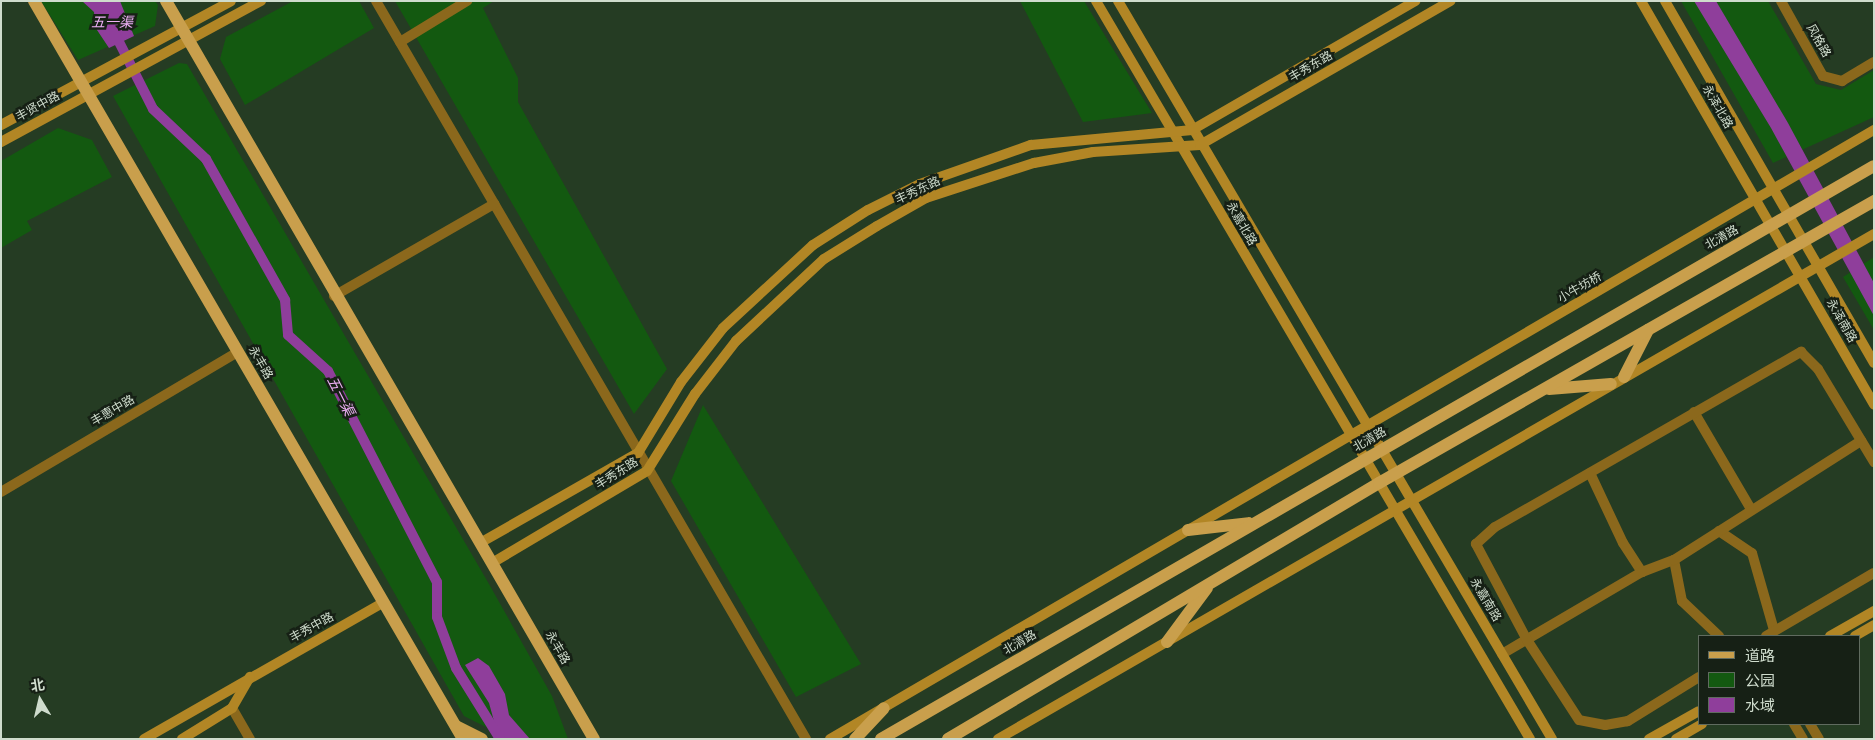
<!DOCTYPE html>
<html>
<head>
<meta charset="utf-8">
<style>
	body { margin:0 }
	#map { position:relative; width:1875px; height:740px; overflow:hidden; background:#253c23; font-family:"Work Sans","Noto Sans SC",sans-serif }
	div>[style] { position:absolute }
	.green>* { inset:0; background:#135910 }
	.water>* { inset:0; background:#8f3e9b }
	.canal>* { height:10px; margin:-5px; padding:0 5px; transform-origin:5px; border-radius:5px; background:#8f3e9b }
	.street>* { height:10px; margin:-5px; padding:0 5px; transform-origin:5px; border-radius:5px; background:#8b681c }
	.secondary>* { height:10px; margin:-5px; padding:0 5px; transform-origin:5px; border-radius:5px; background:#b28625 }
	.primary>* { height:12px; margin:-6px; padding:0 6px; transform-origin:6px; border-radius:6px; background:#c99f4c }
	span { translate:-50% -50%; white-space:nowrap; text-align:center; line-height:1.15; -webkit-text-stroke:5px #162015; paint-order:stroke }
	.street-label { font-size:12px; color:#cfdccd }
	.water-label { font-size:14px; color:#edb0f5; font-style:italic }
	.frame { position:absolute; inset:0; border:2px solid #cfdccd; pointer-events:none }
	.legend { position:absolute; left:1698px; top:635px; width:162px; height:90px; box-sizing:border-box; background:#162015; border:1px solid #606b5f; margin:0; padding:6px 9px; list-style:none; font-size:15px; color:#cfdccd }
	.legend li { display:flex; align-items:center; gap:10px; height:25px }
	.legend b { width:25px; border:1px solid #606b5f }
	.north { position:absolute; left:15px; top:675px; width:50px; height:50px; -webkit-text-stroke:4px #162015; paint-order:stroke; rotate:351deg; font-size:14px; font-weight:700; line-height:20px; text-align:center; color:#cfdccd }
	.north::after { content:''; display:block; margin:auto; width:18px; height:22px; background:#cfdccd; clip-path:polygon(50% 0,100% 100%,50% 72%,0 100%) }
</style>
</head>
<body>
<div id="map">
	<div class="green">
		<div style="clip-path:polygon(41px 1px,155px 1px,158px 5px,155px 26px,78px 60px)"></div>
		<div style="clip-path:polygon(293px 1px,359px 1px,374px 28px,245px 105px,220px 59px,226px 37px)"></div>
		<div style="clip-path:polygon(395px 1px,494px 1px,483px 8px,518px 78px,518px 102px,667px 369px,634px 414px)"></div>
		<div style="clip-path:polygon(1020px 1px,1084px 1px,1152px 113px,1083px 122px)"></div>
		<div style="clip-path:polygon(1681px 1px,1768px 1px,1816px 84px,1841px 90px,1874px 70px,1874px 117px,1773px 163px)"></div>
		<div style="clip-path:polygon(179px 63px,187px 64px,489px 584px,552px 696px,568px 739px,496px 739px,490px 729px,464px 716px,113px 96px)"></div>
		<div style="clip-path:polygon(58px 128px,92px 140px,112px 177px,27px 221px,32px 230px,1px 248px,1px 161px)"></div>
		<div style="clip-path:polygon(1874px 257px,1874px 330px,1843px 277px)"></div>
		<div style="clip-path:polygon(703px 405px,861px 664px,796px 697px,671px 481px)"></div>
	</div>
	<div class="water">
		<div style="clip-path:polygon(82px 1px,120px 1px,134px 36px,109px 48px,95px 27px,94px 12px)"></div>
		<div style="clip-path:polygon(1694px 1px,1716px 1px,1788px 123px,1874px 283px,1874px 316px,1771px 128px)"></div>
		<div style="clip-path:polygon(478px 658px,489px 666px,505px 694px,509px 715px,530px 739px,504px 739px,497px 732px,489px 703px,465px 665px)"></div>
	</div>
	<div class="canal">
		<div style="left:114px;top:32px;width:86px;rotate:63.1deg"></div>
		<div style="left:153px;top:109px;width:73px;rotate:43.3deg"></div>
		<div style="left:206px;top:159px;width:162px;rotate:60.7deg"></div>
		<div style="left:285px;top:300px;width:35px;rotate:85deg"></div>
		<div style="left:288px;top:335px;width:54px;rotate:42deg"></div>
		<div style="left:328px;top:371px;width:237px;rotate:62.7deg"></div>
		<div style="left:437px;top:582px;width:35px;rotate:90deg"></div>
		<div style="left:437px;top:617px;width:54px;rotate:69.6deg"></div>
		<div style="left:456px;top:668px;width:84px;rotate:58.2deg"></div>
	</div>
	<div class="street">
		<div style="left:376px;top:1px;width:854px;rotate:59.77deg"></div>
		<div style="left:1781px;top:1px;width:86px;rotate:60.8deg"></div>
		<div style="left:1823px;top:76px;width:20px;rotate:15deg"></div>
		<div style="left:1842px;top:81px;width:37px;rotate:-31deg"></div>
		<div style="left:400px;top:42px;width:79px;rotate:-31.5deg"></div>
		<div style="left:334px;top:296px;width:185px;rotate:-29.9deg"></div>
		<div style="left:1694px;top:412px;width:113px;rotate:59.6deg"></div>
		<div style="left:1590px;top:473px;width:77px;rotate:64.8deg"></div>
		<div style="left:1623px;top:543px;width:35px;rotate:57deg"></div>
		<div style="left:1px;top:492px;width:275px;rotate:-30.6deg"></div>
		<div style="left:1719px;top:531px;width:40px;rotate:34deg"></div>
		<div style="left:1752px;top:553px;width:80px;rotate:74.1deg"></div>
		<div style="left:1674px;top:560px;width:42px;rotate:79deg"></div>
		<div style="left:1682px;top:601px;width:51px;rotate:43.4deg"></div>
		<div style="left:1766px;top:636px;width:125px;rotate:-30.3deg"></div>
		<div style="left:1502px;top:654px;width:162px;rotate:-30.4deg"></div>
		<div style="left:1642px;top:572px;width:34px;rotate:-21deg"></div>
		<div style="left:1674px;top:560px;width:222px;rotate:-32.5deg"></div>
		<div style="left:1699px;top:677px;width:84px;rotate:148.2deg"></div>
		<div style="left:1628px;top:721px;width:23px;rotate:170deg"></div>
		<div style="left:1605px;top:725px;width:26px;rotate:-169deg"></div>
		<div style="left:1579px;top:720px;width:95px;rotate:-123deg"></div>
		<div style="left:1527px;top:640px;width:109px;rotate:-118deg"></div>
		<div style="left:1476px;top:544px;width:25px;rotate:-42deg"></div>
		<div style="left:1495px;top:527px;width:353px;rotate:-29.8deg"></div>
		<div style="left:1801px;top:352px;width:24px;rotate:45deg"></div>
		<div style="left:1818px;top:369px;width:109px;rotate:58.9deg"></div>
		<div style="left:232px;top:708px;width:36px;rotate:60deg"></div>
		<div style="left:1794px;top:724px;width:17px;rotate:59deg"></div>
		<div style="left:1810px;top:724px;width:17px;rotate:59deg"></div>
	</div>
	<div class="secondary">
		<div style="left:1096px;top:1px;width:856px;rotate:59.54deg"></div>
		<div style="left:1118px;top:1px;width:856px;rotate:59.54deg"></div>
		<div style="left:1641px;top:1px;width:466px;rotate:60deg"></div>
		<div style="left:1665px;top:1px;width:418px;rotate:60deg"></div>
		<div style="left:1px;top:125px;width:261px;rotate:-28.3deg"></div>
		<div style="left:1px;top:142px;width:296px;rotate:-28.5deg"></div>
		<div style="left:480px;top:543px;width:182px;rotate:-29.7deg"></div>
		<div style="left:638px;top:453px;width:83px;rotate:-58.8deg"></div>
		<div style="left:681px;top:382px;width:68px;rotate:-52.1deg"></div>
		<div style="left:723px;top:328px;width:122px;rotate:-42.7deg"></div>
		<div style="left:813px;top:245px;width:65px;rotate:-32.5deg"></div>
		<div style="left:868px;top:210px;width:58px;rotate:-26.6deg"></div>
		<div style="left:920px;top:184px;width:118px;rotate:-19.4deg"></div>
		<div style="left:1031px;top:145px;width:162px;rotate:-5.3deg"></div>
		<div style="left:1192px;top:130px;width:258px;rotate:-30deg"></div>
		<div style="left:492px;top:563px;width:180px;rotate:-30.7deg"></div>
		<div style="left:647px;top:471px;width:91px;rotate:-58.1deg"></div>
		<div style="left:695px;top:394px;width:67px;rotate:-52.3deg"></div>
		<div style="left:736px;top:341px;width:120px;rotate:-43deg"></div>
		<div style="left:824px;top:259px;width:62px;rotate:-31.9deg"></div>
		<div style="left:877px;top:226px;width:56px;rotate:-29.7deg"></div>
		<div style="left:926px;top:198px;width:114px;rotate:-18deg"></div>
		<div style="left:1034px;top:163px;width:60px;rotate:-10.6deg"></div>
		<div style="left:1093px;top:152px;width:107px;rotate:-3.7deg"></div>
		<div style="left:1200px;top:145px;width:289px;rotate:-29.9deg"></div>
		<div style="left:1830px;top:636px;width:51px;rotate:-29.6deg"></div>
		<div style="left:1855px;top:636px;width:22px;rotate:-30deg"></div>
		<div style="left:144px;top:739px;width:276px;rotate:-29.7deg"></div>
		<div style="left:182px;top:739px;width:59px;rotate:-31.8deg"></div>
		<div style="left:232px;top:708px;width:36px;rotate:-60deg"></div>
		<div style="left:830px;top:739px;width:1209px;rotate:-30.26deg"></div>
		<div style="left:998px;top:739px;width:1011px;rotate:-29.96deg"></div>
		<div style="left:1649px;top:739px;width:57px;rotate:-29.2deg"></div>
		<div style="left:1676px;top:739px;width:30px;rotate:-30deg"></div>
	</div>
	<div class="primary">
		<div style="left:34px;top:1px;width:854px;rotate:59.83deg"></div>
		<div style="left:166px;top:1px;width:853px;rotate:59.89deg"></div>
		<div style="left:1624px;top:377px;width:53px;rotate:-62.9deg"></div>
		<div style="left:1549px;top:389px;width:62px;rotate:-4.6deg"></div>
		<div style="left:1188px;top:530px;width:61px;rotate:-6.5deg"></div>
		<div style="left:1167px;top:642px;width:67px;rotate:-53.5deg"></div>
		<div style="left:456px;top:726px;width:29px;rotate:27deg"></div>
		<div style="left:855px;top:739px;width:42px;rotate:-46.9deg"></div>
		<div style="left:881px;top:739px;width:1146px;rotate:-29.99deg"></div>
		<div style="left:948px;top:739px;width:501px;rotate:-30.71deg"></div>
		<div style="left:1379px;top:483px;width:570px;rotate:-29.67deg"></div>
	</div>
	<div class="street-label">
		<span style="left:1818px;top:41px;rotate:60deg">风格路</span>
		<span style="left:1311px;top:67px;rotate:-30deg">丰秀东路</span>
		<span style="left:38px;top:107px;rotate:-29deg">丰贤中路</span>
		<span style="left:1717px;top:107px;rotate:60deg">永泽北路</span>
		<span style="left:918px;top:191px;rotate:-25deg">丰秀东路</span>
		<span style="left:1241px;top:224px;rotate:60deg">永嘉北路</span>
		<span style="left:1722px;top:238px;rotate:-29deg">北清路</span>
		<span style="left:1580px;top:288px;rotate:-30deg">小牛坊桥</span>
		<span style="left:1841px;top:321px;rotate:60deg">永泽南路</span>
		<span style="left:260px;top:363px;rotate:60deg">永丰路</span>
		<span style="left:113px;top:411px;rotate:-30deg">丰惠中路</span>
		<span style="left:1370px;top:440px;rotate:-30deg">北清路</span>
		<span style="left:617px;top:474px;rotate:-32deg">丰秀东路</span>
		<span style="left:1485px;top:600px;rotate:59deg">永嘉南路</span>
		<span style="left:312px;top:628px;rotate:-29deg">丰秀中路</span>
		<span style="left:1020px;top:643px;rotate:-30deg">北清路</span>
		<span style="left:557px;top:648px;rotate:60deg">永丰路</span>
	</div>
	<div class="water-label">
		<span style="left:112px;top:22px">五一渠</span>
		<span style="left:341px;top:396px;rotate:63deg">五一渠</span>
	</div>
	<div class="frame"></div>
	<ul class="legend">
	<li><b style="height:6px;background:#c99f4c"></b>道路</li>
	<li><b style="height:14px;background:#135910"></b>公园</li>
	<li><b style="height:14px;background:#8f3e9b"></b>水域</li>
	</ul>
	<div class="north">北</div>
</div>
</body>
</html>
